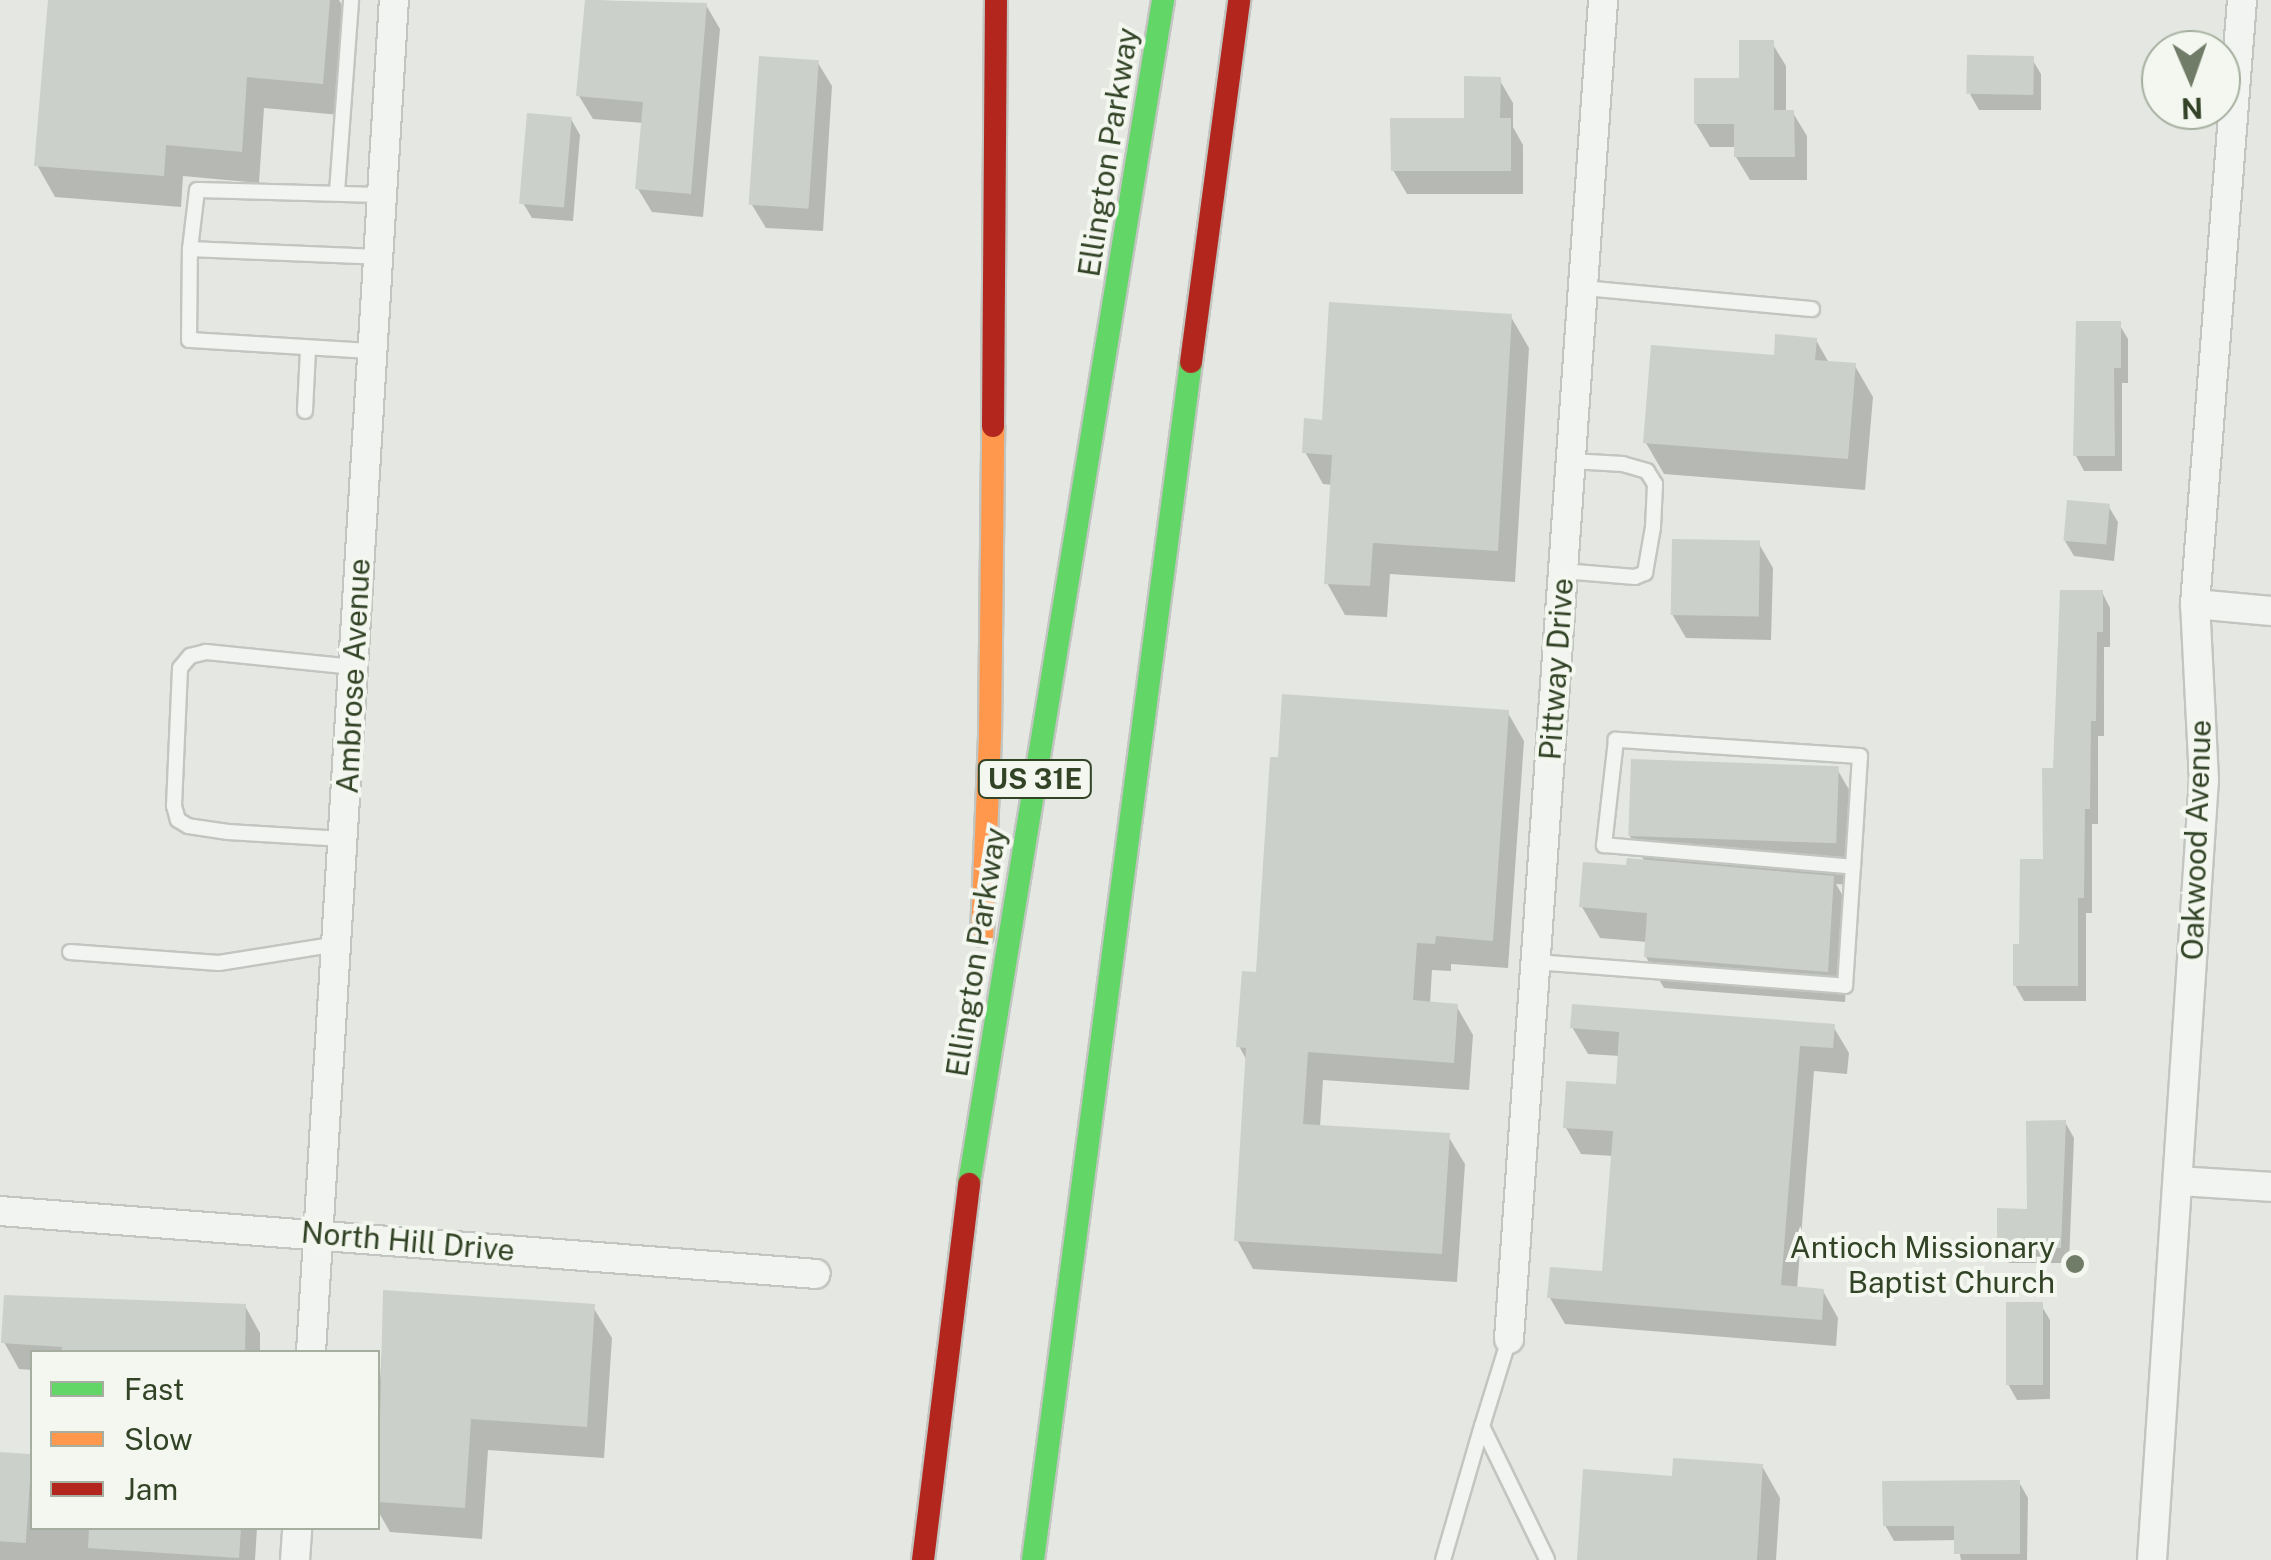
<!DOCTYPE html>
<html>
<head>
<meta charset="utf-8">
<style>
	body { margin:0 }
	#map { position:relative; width:2271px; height:1560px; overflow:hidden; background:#e4e7e2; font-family:"Public Sans",sans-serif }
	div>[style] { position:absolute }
	.shadow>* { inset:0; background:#0003 }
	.building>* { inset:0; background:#ccd0ca; transform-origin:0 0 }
	.roads { filter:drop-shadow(2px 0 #c2c5c0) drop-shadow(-2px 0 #c2c5c0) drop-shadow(0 2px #c2c5c0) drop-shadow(0 -2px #c2c5c0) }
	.lane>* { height:14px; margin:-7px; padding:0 7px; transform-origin:7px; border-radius:7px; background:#f2f4f1 }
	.street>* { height:28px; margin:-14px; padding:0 14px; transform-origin:14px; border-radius:14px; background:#f2f4f1 }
	.fast>* { height:22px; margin:-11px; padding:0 11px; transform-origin:11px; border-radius:11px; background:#63d668 }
	.slow>* { height:22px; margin:-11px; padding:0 11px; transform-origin:11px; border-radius:11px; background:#ff974d }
	.jam>* { height:22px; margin:-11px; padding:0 11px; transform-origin:11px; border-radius:11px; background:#b3261e }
	.dots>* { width:28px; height:28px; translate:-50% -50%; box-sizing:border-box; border:5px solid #f3f7ef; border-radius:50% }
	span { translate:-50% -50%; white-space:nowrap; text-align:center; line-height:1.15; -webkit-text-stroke:8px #f3f7ef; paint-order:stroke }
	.shield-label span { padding:2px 8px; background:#f3f7ef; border:2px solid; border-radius:8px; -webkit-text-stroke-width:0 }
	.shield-label { font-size:28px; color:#324326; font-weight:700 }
	.street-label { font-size:30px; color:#324326 }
	.poi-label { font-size:30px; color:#324326 }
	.right { translate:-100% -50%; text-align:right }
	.legend { position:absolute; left:30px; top:1350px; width:350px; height:180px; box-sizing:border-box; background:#f3f7ef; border:2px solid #a6af9f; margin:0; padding:12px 18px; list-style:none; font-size:30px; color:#324326 }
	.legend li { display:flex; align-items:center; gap:20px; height:50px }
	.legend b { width:50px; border:2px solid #a6af9f }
	.north { position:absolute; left:2141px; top:30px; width:100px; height:100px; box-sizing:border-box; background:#f3f7ef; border:2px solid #a6af9f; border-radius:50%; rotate:178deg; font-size:28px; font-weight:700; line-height:40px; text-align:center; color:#324326 }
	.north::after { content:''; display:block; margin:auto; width:35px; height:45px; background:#707c68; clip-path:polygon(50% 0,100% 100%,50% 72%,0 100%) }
</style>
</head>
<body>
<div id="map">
	<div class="shadow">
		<div style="clip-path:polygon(50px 0,339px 0,348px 16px,340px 115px,264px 108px,259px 183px,183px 176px,181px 207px,55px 197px,37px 165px)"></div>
		<div style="clip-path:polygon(588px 0,706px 5px,720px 29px,703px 217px,652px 212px,638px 189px,644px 123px,593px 119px,579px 96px)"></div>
		<div style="clip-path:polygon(1772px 43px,1786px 66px,1786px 113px,1793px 113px,1807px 136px,1807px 180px,1750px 180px,1736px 157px,1736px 147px,1710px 147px,1696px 124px)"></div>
		<div style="clip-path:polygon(2032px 59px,2041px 74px,2041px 110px,1979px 110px,1970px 94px)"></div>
		<div style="clip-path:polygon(818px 63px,832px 86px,823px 231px,766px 228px,752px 205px)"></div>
		<div style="clip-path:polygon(1499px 79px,1513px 103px,1513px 127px,1523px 145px,1523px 194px,1407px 194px,1393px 170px,1467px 121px)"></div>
		<div style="clip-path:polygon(571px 119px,580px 135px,573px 221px,532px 218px,523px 203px)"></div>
		<div style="clip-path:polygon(1511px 317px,1529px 348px,1515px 582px,1390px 574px,1387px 617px,1345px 615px,1327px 583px,1333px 485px,1323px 484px,1305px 452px,1324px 422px)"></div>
		<div style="clip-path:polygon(2119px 324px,2128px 339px,2128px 383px,2122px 383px,2122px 471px,2084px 471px,2076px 456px)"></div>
		<div style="clip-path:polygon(1816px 340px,1829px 363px,1855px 366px,1873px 397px,1865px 490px,1664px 474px,1646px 443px,1776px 357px)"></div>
		<div style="clip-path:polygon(2109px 507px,2118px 522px,2114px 561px,2074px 556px,2065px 541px)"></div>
		<div style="clip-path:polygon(1759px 544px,1773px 568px,1771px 640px,1686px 638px,1672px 614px)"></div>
		<div style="clip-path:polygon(2102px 592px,2110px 608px,2110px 647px,2104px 647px,2104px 736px,2098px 736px,2098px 824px,2092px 824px,2092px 913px,2086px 913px,2086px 1001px,2024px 1001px,2015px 985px,2022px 946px,2046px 861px,2055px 770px)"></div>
		<div style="clip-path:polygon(1508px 713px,1524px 741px,1508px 968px,1451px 964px,1451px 971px,1432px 970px,1430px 1004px,1457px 1007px,1473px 1035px,1469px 1090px,1323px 1080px,1320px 1127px,1448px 1136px,1465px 1164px,1457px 1282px,1253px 1269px,1237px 1240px,1248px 1063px,1239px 1046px,1259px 975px)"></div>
		<div style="clip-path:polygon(1837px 769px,1855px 800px,1852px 885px,1836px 884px,1851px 910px,1845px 1002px,1664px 988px,1646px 957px,1647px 942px,1600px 938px,1582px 907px,1629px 868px,1645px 862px,1630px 836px)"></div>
		<div style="clip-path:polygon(1833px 1026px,1849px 1053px,1847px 1074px,1814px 1071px,1797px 1289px,1823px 1291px,1838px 1318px,1836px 1346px,1565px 1324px,1550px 1298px,1604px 1274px,1614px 1156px,1581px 1154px,1566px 1128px,1619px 1087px,1620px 1056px,1588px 1054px,1572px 1027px)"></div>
		<div style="clip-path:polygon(2065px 1122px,2074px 1138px,2069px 1263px,2009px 1263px,2000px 1248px,2030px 1211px)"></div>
		<div style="clip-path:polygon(386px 1293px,593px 1307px,612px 1338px,604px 1458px,488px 1450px,482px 1539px,390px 1532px,378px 1511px,378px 1410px)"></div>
		<div style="clip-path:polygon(2041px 1305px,2050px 1320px,2050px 1399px,2017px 1400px,2008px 1384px)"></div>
		<div style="clip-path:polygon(245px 1306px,260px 1333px,260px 1352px,32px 1352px,32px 1370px,19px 1369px,4px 1342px)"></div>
		<div style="clip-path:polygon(0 1454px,32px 1456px,32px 1528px,257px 1528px,255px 1560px,0 1560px)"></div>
		<div style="clip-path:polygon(1762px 1466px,1780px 1498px,1776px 1560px,1580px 1560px,1674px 1478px)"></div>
		<div style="clip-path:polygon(2019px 1482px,2028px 1498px,2027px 1560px,1961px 1560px,1957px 1540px,1894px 1541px,1885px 1525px)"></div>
	</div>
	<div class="building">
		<div style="clip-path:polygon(48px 0,330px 0,323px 84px,247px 77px,242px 152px,166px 145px,164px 176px,34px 166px)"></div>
		<div style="clip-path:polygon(585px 0,707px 3px,691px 194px,635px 189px,643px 102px,576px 96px)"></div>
		<div style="clip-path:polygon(1739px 40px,1774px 40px,1774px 110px,1794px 110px,1795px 157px,1734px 157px,1734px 124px,1694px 124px,1694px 78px,1739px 78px)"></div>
		<div style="left:759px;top:56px;width:60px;height:149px;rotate:4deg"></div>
		<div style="left:2034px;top:56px;width:39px;height:67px;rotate:91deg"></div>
		<div style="clip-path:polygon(1464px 76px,1501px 77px,1500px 118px,1511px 118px,1511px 171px,1391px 171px,1390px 118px,1464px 118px)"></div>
		<div style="left:527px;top:113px;width:45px;height:91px;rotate:5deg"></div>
		<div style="clip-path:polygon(1329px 302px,1512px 314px,1498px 551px,1373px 543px,1370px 586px,1324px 584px,1332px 455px,1302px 453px,1304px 418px,1322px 420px)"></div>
		<div style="clip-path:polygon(2076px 321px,2121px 321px,2121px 368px,2114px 368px,2115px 456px,2073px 456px)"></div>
		<div style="clip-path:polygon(1775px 334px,1817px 338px,1815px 360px,1856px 363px,1848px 459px,1643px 443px,1651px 345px,1774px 355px)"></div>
		<div style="left:2067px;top:500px;width:43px;height:41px;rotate:5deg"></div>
		<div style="left:1672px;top:539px;width:88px;height:76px;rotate:1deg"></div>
		<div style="clip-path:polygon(2060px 590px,2103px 590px,2103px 632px,2097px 632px,2096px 721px,2091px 721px,2090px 809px,2085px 809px,2084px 898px,2078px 898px,2078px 986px,2013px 986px,2013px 944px,2019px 944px,2020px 859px,2043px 859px,2042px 768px,2053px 768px)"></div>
		<div style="clip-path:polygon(1282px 694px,1509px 710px,1493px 941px,1436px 936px,1435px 944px,1417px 943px,1413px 1000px,1458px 1004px,1454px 1063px,1308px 1052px,1303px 1124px,1450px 1133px,1442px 1254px,1234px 1241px,1246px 1048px,1236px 1047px,1242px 971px,1256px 972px,1270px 757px,1278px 757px)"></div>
		<div style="left:1631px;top:759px;width:208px;height:77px;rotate:2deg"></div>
		<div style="clip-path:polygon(1627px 858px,1834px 876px,1828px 972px,1644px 957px,1647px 913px,1579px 907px,1583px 862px,1626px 865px)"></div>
		<div style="clip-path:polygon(1572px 1004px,1835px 1024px,1833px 1048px,1800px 1046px,1781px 1285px,1824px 1289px,1822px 1320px,1547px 1298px,1550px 1267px,1602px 1271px,1613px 1131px,1563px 1128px,1566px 1081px,1616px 1084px,1619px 1032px,1570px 1028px)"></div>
		<div style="clip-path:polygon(2066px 1120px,2061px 1248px,1997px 1248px,1997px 1208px,2027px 1209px,2026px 1121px)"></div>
		<div style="clip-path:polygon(383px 1290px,595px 1304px,587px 1427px,471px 1419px,465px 1508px,378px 1502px)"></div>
		<div style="clip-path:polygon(4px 1295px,246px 1304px,245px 1352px,61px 1352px,62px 1347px,1px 1343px)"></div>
		<div style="left:2006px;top:1302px;width:37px;height:83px"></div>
		<div style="left:0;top:1452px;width:32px;height:89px;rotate:4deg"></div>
		<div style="clip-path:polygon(1673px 1458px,1763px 1464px,1757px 1560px,1577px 1560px,1583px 1469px,1672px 1476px)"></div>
		<div style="clip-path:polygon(2020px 1480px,2020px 1554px,1954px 1554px,1954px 1526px,1883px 1526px,1882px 1481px)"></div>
		<div style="clip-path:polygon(89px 1528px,241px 1528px,239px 1558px,88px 1548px)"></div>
	</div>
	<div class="roads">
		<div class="lane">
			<div style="left:337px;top:192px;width:193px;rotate:-85.8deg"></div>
			<div style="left:190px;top:249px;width:187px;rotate:2.4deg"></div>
			<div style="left:1584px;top:288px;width:229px;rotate:5.3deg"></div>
			<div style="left:371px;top:351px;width:182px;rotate:-176.5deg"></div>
			<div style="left:189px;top:340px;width:91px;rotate:-89.4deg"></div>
			<div style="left:190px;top:249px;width:59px;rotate:-83.2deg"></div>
			<div style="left:197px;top:190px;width:184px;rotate:1.6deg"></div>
			<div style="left:305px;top:411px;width:61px;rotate:-87.2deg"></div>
			<div style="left:1563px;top:571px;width:72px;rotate:4.8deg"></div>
			<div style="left:1635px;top:577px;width:11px;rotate:-22deg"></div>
			<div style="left:1645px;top:573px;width:47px;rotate:-80.1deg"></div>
			<div style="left:1653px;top:527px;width:43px;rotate:-87.3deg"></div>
			<div style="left:1655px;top:484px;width:15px;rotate:-122deg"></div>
			<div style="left:1647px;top:471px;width:25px;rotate:-164deg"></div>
			<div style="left:1623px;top:464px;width:52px;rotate:-176.7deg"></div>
			<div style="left:343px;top:839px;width:115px;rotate:-176.5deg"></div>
			<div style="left:228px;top:832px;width:40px;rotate:-171.5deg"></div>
			<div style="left:188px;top:826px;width:12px;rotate:-149deg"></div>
			<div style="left:178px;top:820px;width:15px;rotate:-106deg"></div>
			<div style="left:174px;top:806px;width:138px;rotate:-87.5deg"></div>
			<div style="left:180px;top:668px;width:16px;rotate:-50deg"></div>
			<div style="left:190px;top:656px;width:16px;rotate:-14deg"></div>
			<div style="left:206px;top:652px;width:149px;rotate:5.8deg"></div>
			<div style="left:70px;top:952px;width:149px;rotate:4.2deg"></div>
			<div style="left:219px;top:963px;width:121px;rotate:-9.1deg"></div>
			<div style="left:1536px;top:962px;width:310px;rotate:4.4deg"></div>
			<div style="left:1845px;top:986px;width:119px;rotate:-86.2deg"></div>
			<div style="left:1853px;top:867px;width:111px;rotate:-86.4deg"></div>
			<div style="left:1860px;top:756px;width:245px;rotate:-176.2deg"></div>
			<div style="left:1616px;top:740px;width:106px;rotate:96.5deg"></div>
			<div style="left:1604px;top:845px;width:250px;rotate:5deg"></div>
			<div style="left:1509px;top:1339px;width:91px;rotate:107.2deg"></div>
			<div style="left:1482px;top:1426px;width:148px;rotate:64deg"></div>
			<div style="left:1443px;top:1560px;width:140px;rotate:-73.8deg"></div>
		</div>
		<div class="street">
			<div style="left:2195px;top:604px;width:76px;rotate:5.3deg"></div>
			<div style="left:2179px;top:1181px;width:92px;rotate:3.7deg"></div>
			<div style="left:0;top:1211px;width:818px;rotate:4.41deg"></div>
			<div style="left:1509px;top:1339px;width:1342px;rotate:-85.98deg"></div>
			<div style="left:311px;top:1352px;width:1355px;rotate:-86.49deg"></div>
			<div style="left:295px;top:1560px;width:32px;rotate:-86deg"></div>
			<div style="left:2152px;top:1560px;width:782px;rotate:-86.19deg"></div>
			<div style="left:2204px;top:780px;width:176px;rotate:-92.9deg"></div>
			<div style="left:2195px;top:604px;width:606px;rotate:-85.55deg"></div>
		</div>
		<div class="fast">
			<div style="left:969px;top:1184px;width:1200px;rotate:-80.69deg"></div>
			<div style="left:1033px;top:1560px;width:1208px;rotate:-82.49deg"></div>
		</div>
		<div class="slow">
			<div style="left:982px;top:935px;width:198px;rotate:-87.7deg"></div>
			<div style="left:990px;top:737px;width:311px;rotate:-89.4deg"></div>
		</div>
		<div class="jam">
			<div style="left:1191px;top:362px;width:365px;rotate:-82.4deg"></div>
			<div style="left:993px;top:426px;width:426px;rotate:-89.6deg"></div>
			<div style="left:923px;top:1560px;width:379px;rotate:-83deg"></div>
		</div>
	</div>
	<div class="dots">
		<div style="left:2075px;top:1264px;background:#707c68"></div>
	</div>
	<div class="shield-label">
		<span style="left:1035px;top:779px">US 31E</span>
	</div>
	<div class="street-label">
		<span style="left:1108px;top:152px;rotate:-81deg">Ellington Parkway</span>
		<span style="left:1556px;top:669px;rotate:-86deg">Pittway Drive</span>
		<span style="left:353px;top:676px;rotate:-87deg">Ambrose Avenue</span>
		<span style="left:2196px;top:840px;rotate:-88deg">Oakwood Avenue</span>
		<span style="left:976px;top:952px;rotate:-81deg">Ellington Parkway</span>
		<span style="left:408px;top:1241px;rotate:5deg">North Hill Drive</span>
	</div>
	<div class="poi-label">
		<span class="right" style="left:2055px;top:1264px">Antioch Missionary<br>Baptist Church</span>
	</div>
	<ul class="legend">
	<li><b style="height:12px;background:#63d668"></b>Fast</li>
	<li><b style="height:12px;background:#ff974d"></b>Slow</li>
	<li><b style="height:12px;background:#b3261e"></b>Jam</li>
	</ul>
	<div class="north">N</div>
</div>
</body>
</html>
